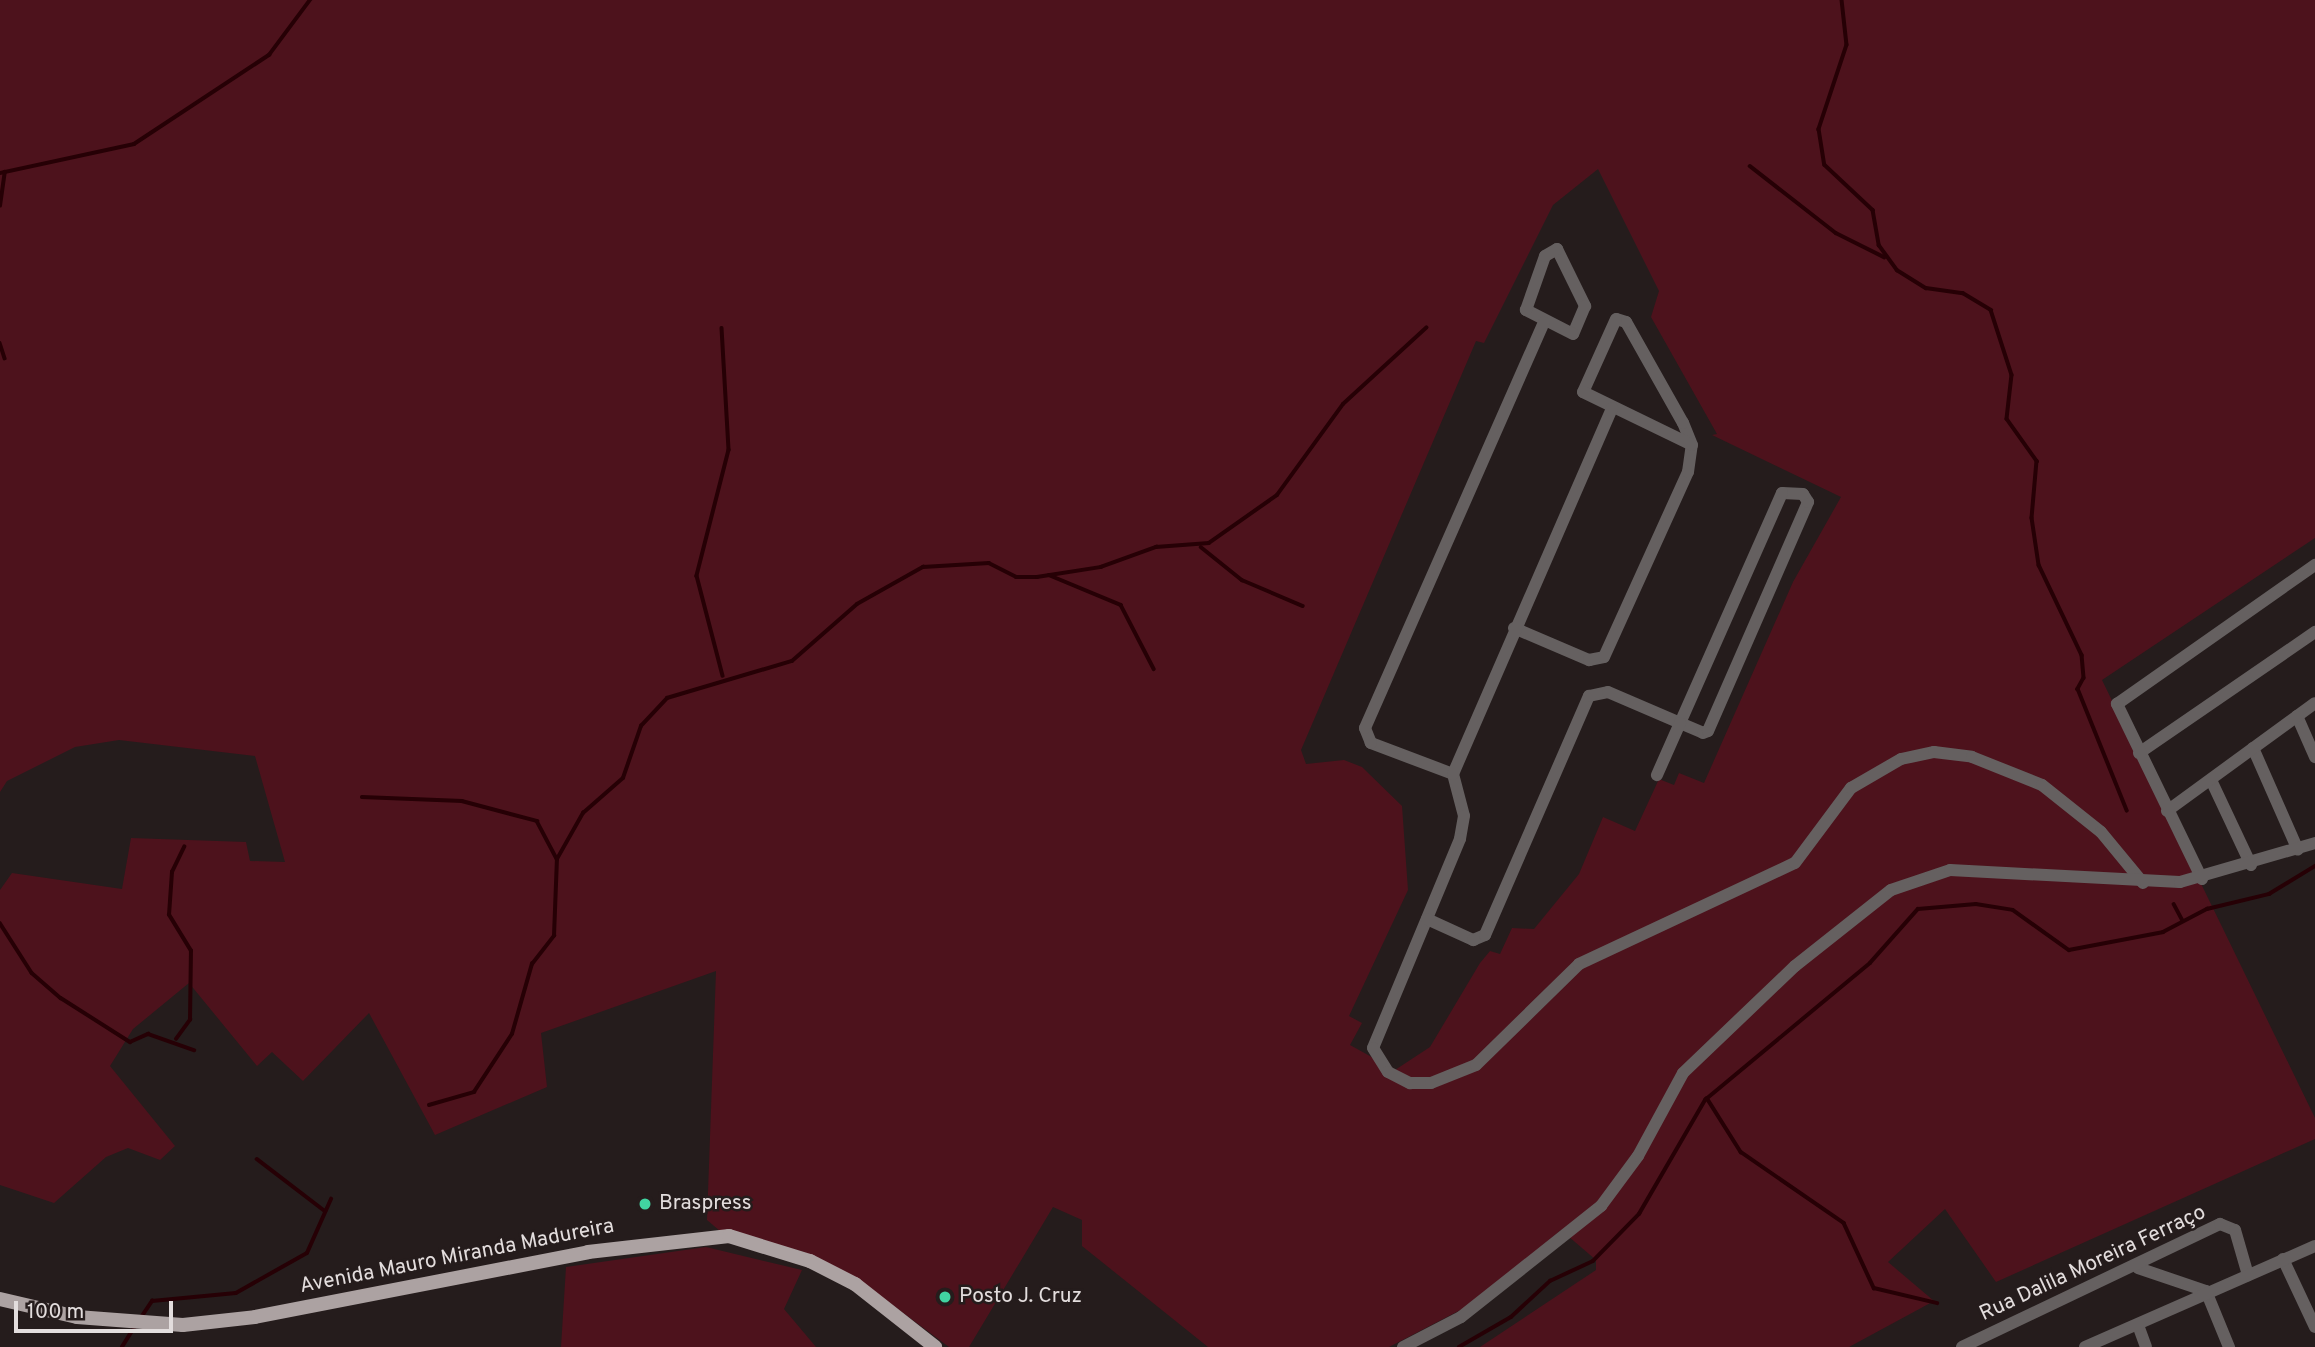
<!DOCTYPE html>
<html>
<head>
<meta charset="utf-8">
<style>
	body { margin:0 }
	#map { position:relative; width:2315px; height:1347px; overflow:hidden; background:#251c1c; font-family:Overpass,sans-serif }
	div>[style] { position:absolute }
	.green>* { inset:0; background:#4d121c }
	.stream>* { height:3.5px; margin:-1.75px; padding:0 1.75px; transform-origin:1.75px; border-radius:1.75px; background:#260005 }
	.minor>* { height:12px; margin:-6px; padding:0 6px; transform-origin:6px; border-radius:6px; background:#656060 }
	.major>* { height:14px; margin:-7px; padding:0 7px; transform-origin:7px; border-radius:7px; background:#aca2a2 }
	.dots>* { width:19px; height:19px; translate:-50% -50%; box-sizing:border-box; border:4px solid #251c1c; border-radius:50% }
	span { translate:-50% -50%; white-space:nowrap; text-align:center; line-height:1.15; -webkit-text-stroke:5px #251c1c; paint-order:stroke }
	.poi-label { font-size:21px; color:#e3dddd }
	.left { translate:0 -50%; text-align:left }
	.street-label { font-size:21px; color:#e3dddd }
	.scale { position:absolute; left:14px; top:1301px; width:159px; height:32px; box-sizing:border-box; border:4px solid #e3dddd; border-top:0; padding-left:9px; font-size:21px; line-height:24px; white-space:nowrap; color:#e3dddd; -webkit-text-stroke:5px #251c1c; paint-order:stroke }
</style>
</head>
<body>
<div id="map">
	<div class="green">
		<div style="clip-path:polygon(evenodd,0 0,2315px 0,2315px 538px,2102px 680px,2315px 1118px,2315px 1139px,1996px 1282px,1945px 1209px,1888px 1262px,1934px 1301px,1849px 1347px,1480px 1347px,1596px 1270px,1596px 1260px,1561px 1230px,1474px 1303px,1389px 1347px,1208px 1347px,1082px 1246px,1082px 1220px,1053px 1207px,969px 1347px,949px 1347px,875px 1292px,804px 1252px,720px 1231px,707px 1220px,716px 971px,541px 1033px,547px 1087px,435px 1135px,369px 1013px,303px 1081px,272px 1052px,257px 1066px,189px 983px,133px 1029px,110px 1066px,175px 1146px,160px 1160px,128px 1148px,106px 1157px,54px 1203px,0 1185px,0 890px,12px 873px,122px 889px,131px 838px,246px 842px,250px 861px,285px 862px,255px 756px,119px 740px,75px 747px,7px 781px,0 792px,0 0,1598px 169px,1659px 291px,1651px 317px,1717px 434px,1712px 435px,1841px 497px,1793px 582px,1704px 783px,1679px 773px,1674px 785px,1659px 779px,1635px 831px,1603px 817px,1579px 874px,1534px 929px,1512px 928px,1500px 954px,1490px 951px,1480px 963px,1430px 1047px,1395px 1070px,1350px 1045px,1362px 1023px,1349px 1016px,1408px 890px,1402px 806px,1362px 767px,1344px 760px,1306px 764px,1301px 750px,1476px 341px,1484px 343px,1553px 205px,1598px 169px)"></div>
		<div style="clip-path:polygon(706px 1247px,802px 1270px,784px 1309px,816px 1347px,561px 1347px,566px 1267px)"></div>
	</div>
	<div class="stream">
		<div style="left:1842px;top:0;width:45px;rotate:83.7deg"></div>
		<div style="left:1847px;top:45px;width:89px;rotate:108.4deg"></div>
		<div style="left:1819px;top:129px;width:36px;rotate:81deg"></div>
		<div style="left:1825px;top:165px;width:66px;rotate:43.2deg"></div>
		<div style="left:1873px;top:210px;width:36px;rotate:80deg"></div>
		<div style="left:1879px;top:245px;width:31px;rotate:54deg"></div>
		<div style="left:1897px;top:270px;width:34px;rotate:32deg"></div>
		<div style="left:1926px;top:288px;width:37px;rotate:8deg"></div>
		<div style="left:1963px;top:293px;width:33px;rotate:31deg"></div>
		<div style="left:1991px;top:310px;width:68px;rotate:72.1deg"></div>
		<div style="left:2012px;top:375px;width:44px;rotate:96.5deg"></div>
		<div style="left:2007px;top:419px;width:52px;rotate:54.5deg"></div>
		<div style="left:2037px;top:461px;width:57px;rotate:95deg"></div>
		<div style="left:2032px;top:518px;width:48px;rotate:81.5deg"></div>
		<div style="left:2039px;top:565px;width:100px;rotate:64.5deg"></div>
		<div style="left:2082px;top:655px;width:23px;rotate:85deg"></div>
		<div style="left:2084px;top:678px;width:13px;rotate:119deg"></div>
		<div style="left:2078px;top:689px;width:131px;rotate:68deg"></div>
		<div style="left:1750px;top:166px;width:109px;rotate:37.9deg"></div>
		<div style="left:1836px;top:233px;width:54px;rotate:26.6deg"></div>
		<div style="left:0;top:173px;width:137px;rotate:-12.2deg"></div>
		<div style="left:134px;top:144px;width:162px;rotate:-33.4deg"></div>
		<div style="left:269px;top:55px;width:69px;rotate:-53.3deg"></div>
		<div style="left:0;top:206px;width:34px;rotate:-82deg"></div>
		<div style="left:722px;top:328px;width:122px;rotate:86.7deg"></div>
		<div style="left:729px;top:450px;width:130px;rotate:104.3deg"></div>
		<div style="left:697px;top:576px;width:103px;rotate:75.4deg"></div>
		<div style="left:0;top:343px;width:16px;rotate:72deg"></div>
		<div style="left:1201px;top:547px;width:53px;rotate:38.8deg"></div>
		<div style="left:1242px;top:580px;width:66px;rotate:23.1deg"></div>
		<div style="left:1049px;top:575px;width:78px;rotate:22.6deg"></div>
		<div style="left:1121px;top:605px;width:72px;rotate:62.7deg"></div>
		<div style="left:362px;top:797px;width:100px;rotate:2.3deg"></div>
		<div style="left:462px;top:801px;width:78px;rotate:14.9deg"></div>
		<div style="left:537px;top:821px;width:43px;rotate:62.2deg"></div>
		<div style="left:2174px;top:904px;width:19px;rotate:62deg"></div>
		<div style="left:0;top:923px;width:59px;rotate:57.4deg"></div>
		<div style="left:32px;top:973px;width:38px;rotate:41deg"></div>
		<div style="left:61px;top:998px;width:82px;rotate:32.5deg"></div>
		<div style="left:130px;top:1042px;width:20px;rotate:-24deg"></div>
		<div style="left:148px;top:1034px;width:49px;rotate:19.2deg"></div>
		<div style="left:176px;top:1039px;width:24px;rotate:-54deg"></div>
		<div style="left:190px;top:1020px;width:69px;rotate:-89.2deg"></div>
		<div style="left:191px;top:951px;width:42px;rotate:-121.4deg"></div>
		<div style="left:169px;top:915px;width:43px;rotate:-86deg"></div>
		<div style="left:172px;top:872px;width:28px;rotate:-64deg"></div>
		<div style="left:1707px;top:1098px;width:64px;rotate:57.8deg"></div>
		<div style="left:1741px;top:1152px;width:125px;rotate:34.6deg"></div>
		<div style="left:1844px;top:1223px;width:72px;rotate:65.2deg"></div>
		<div style="left:1874px;top:1288px;width:65px;rotate:13.4deg"></div>
		<div style="left:429px;top:1105px;width:47px;rotate:-16.1deg"></div>
		<div style="left:474px;top:1092px;width:69px;rotate:-56.8deg"></div>
		<div style="left:512px;top:1034px;width:73px;rotate:-74.1deg"></div>
		<div style="left:532px;top:964px;width:36px;rotate:-52deg"></div>
		<div style="left:554px;top:936px;width:77px;rotate:-87.8deg"></div>
		<div style="left:557px;top:859px;width:53px;rotate:-60.5deg"></div>
		<div style="left:583px;top:813px;width:53px;rotate:-41.2deg"></div>
		<div style="left:623px;top:778px;width:55px;rotate:-70.9deg"></div>
		<div style="left:641px;top:726px;width:38px;rotate:-47deg"></div>
		<div style="left:667px;top:698px;width:130px;rotate:-16.5deg"></div>
		<div style="left:792px;top:661px;width:86px;rotate:-41.2deg"></div>
		<div style="left:857px;top:604px;width:76px;rotate:-29.3deg"></div>
		<div style="left:923px;top:567px;width:66px;rotate:-3.5deg"></div>
		<div style="left:989px;top:563px;width:30px;rotate:27deg"></div>
		<div style="left:1016px;top:577px;width:21px"></div>
		<div style="left:1037px;top:577px;width:65px;rotate:-8.9deg"></div>
		<div style="left:1101px;top:567px;width:59px;rotate:-20deg"></div>
		<div style="left:1156px;top:547px;width:53px;rotate:-4.3deg"></div>
		<div style="left:1209px;top:543px;width:83px;rotate:-35.2deg"></div>
		<div style="left:1277px;top:495px;width:112px;rotate:-54deg"></div>
		<div style="left:1343px;top:404px;width:113px;rotate:-42.5deg"></div>
		<div style="left:257px;top:1159px;width:86px;rotate:37.4deg"></div>
		<div style="left:140px;top:1319px;width:22px;rotate:-56deg"></div>
		<div style="left:152px;top:1301px;width:84px;rotate:-5.4deg"></div>
		<div style="left:236px;top:1293px;width:81px;rotate:-29.4deg"></div>
		<div style="left:307px;top:1253px;width:59px;rotate:-66deg"></div>
		<div style="left:122px;top:1347px;width:26px;rotate:-58deg"></div>
		<div style="left:1459px;top:1347px;width:60px;rotate:-30deg"></div>
		<div style="left:1511px;top:1317px;width:53px;rotate:-42.7deg"></div>
		<div style="left:1550px;top:1281px;width:47px;rotate:-24.9deg"></div>
		<div style="left:1593px;top:1261px;width:66px;rotate:-45.6deg"></div>
		<div style="left:1639px;top:1214px;width:132px;rotate:-59.9deg"></div>
		<div style="left:1705px;top:1100px;width:214px;rotate:-39.7deg"></div>
		<div style="left:1870px;top:963px;width:72px;rotate:-48.4deg"></div>
		<div style="left:1918px;top:909px;width:58px;rotate:-4.9deg"></div>
		<div style="left:1976px;top:904px;width:37px;rotate:9deg"></div>
		<div style="left:2013px;top:910px;width:69px;rotate:35.5deg"></div>
		<div style="left:2069px;top:950px;width:96px;rotate:-10.8deg"></div>
		<div style="left:2163px;top:932px;width:50px;rotate:-27.6deg"></div>
		<div style="left:2207px;top:909px;width:64px;rotate:-13.6deg"></div>
		<div style="left:2269px;top:894px;width:54px;rotate:-31.3deg"></div>
	</div>
	<div class="minor">
		<div style="left:1557px;top:249px;width:64px;rotate:63.8deg"></div>
		<div style="left:1585px;top:306px;width:30px;rotate:113deg"></div>
		<div style="left:1573px;top:334px;width:53px;rotate:-152.9deg"></div>
		<div style="left:1526px;top:310px;width:57px;rotate:-70.6deg"></div>
		<div style="left:1545px;top:256px;width:14px;rotate:-30deg"></div>
		<div style="left:1514px;top:628px;width:82px;rotate:23.1deg"></div>
		<div style="left:1589px;top:660px;width:15px;rotate:-11deg"></div>
		<div style="left:1604px;top:657px;width:203px;rotate:-65.6deg"></div>
		<div style="left:1688px;top:472px;width:27px;rotate:-82deg"></div>
		<div style="left:1692px;top:445px;width:24px;rotate:-112deg"></div>
		<div style="left:1683px;top:423px;width:116px;rotate:-119.4deg"></div>
		<div style="left:1626px;top:322px;width:10px;rotate:-163deg"></div>
		<div style="left:1616px;top:319px;width:80px;rotate:114.3deg"></div>
		<div style="left:1583px;top:392px;width:121px;rotate:25.9deg"></div>
		<div style="left:2297px;top:716px;width:45px;rotate:66.3deg"></div>
		<div style="left:2253px;top:748px;width:111px;rotate:66.2deg"></div>
		<div style="left:2139px;top:753px;width:214px;rotate:-34.5deg"></div>
		<div style="left:1453px;top:774px;width:43px;rotate:75.3deg"></div>
		<div style="left:1464px;top:816px;width:23px;rotate:100deg"></div>
		<div style="left:1460px;top:839px;width:226px;rotate:112.6deg"></div>
		<div style="left:1373px;top:1048px;width:28px;rotate:58deg"></div>
		<div style="left:1388px;top:1072px;width:25px;rotate:27deg"></div>
		<div style="left:1410px;top:1083px;width:21px"></div>
		<div style="left:1431px;top:1083px;width:48px;rotate:-21.8deg"></div>
		<div style="left:1476px;top:1065px;width:144px;rotate:-44.4deg"></div>
		<div style="left:1579px;top:964px;width:238px;rotate:-25.1deg"></div>
		<div style="left:1795px;top:863px;width:94px;rotate:-53.3deg"></div>
		<div style="left:1851px;top:788px;width:58px;rotate:-30.1deg"></div>
		<div style="left:1901px;top:759px;width:34px;rotate:-12deg"></div>
		<div style="left:1934px;top:752px;width:38px;rotate:7deg"></div>
		<div style="left:1972px;top:757px;width:75px;rotate:21.8deg"></div>
		<div style="left:2042px;top:785px;width:75px;rotate:38.5deg"></div>
		<div style="left:2101px;top:832px;width:66px;rotate:50.5deg"></div>
		<div style="left:1453px;top:774px;width:88px;rotate:-159.3deg"></div>
		<div style="left:1371px;top:743px;width:16px;rotate:-112deg"></div>
		<div style="left:1365px;top:728px;width:443px;rotate:-66.2deg"></div>
		<div style="left:1453px;top:774px;width:399px;rotate:-66.5deg"></div>
		<div style="left:2211px;top:780px;width:94px;rotate:64.8deg"></div>
		<div style="left:2167px;top:811px;width:183px;rotate:-36.1deg"></div>
		<div style="left:2202px;top:879px;width:195px;rotate:-115.9deg"></div>
		<div style="left:2117px;top:704px;width:242px;rotate:-35.1deg"></div>
		<div style="left:1427px;top:919px;width:51px;rotate:24.5deg"></div>
		<div style="left:1473px;top:940px;width:13px;rotate:-23deg"></div>
		<div style="left:1485px;top:935px;width:261px;rotate:-66.5deg"></div>
		<div style="left:1589px;top:696px;width:19px;rotate:-12deg"></div>
		<div style="left:1608px;top:692px;width:78px;rotate:23.3deg"></div>
		<div style="left:1680px;top:723px;width:25px;rotate:23deg"></div>
		<div style="left:1703px;top:733px;width:5px;rotate:-22deg"></div>
		<div style="left:1708px;top:731px;width:250px;rotate:-66.4deg"></div>
		<div style="left:1808px;top:502px;width:9px;rotate:-122deg"></div>
		<div style="left:1803px;top:494px;width:21px;rotate:-177deg"></div>
		<div style="left:1782px;top:493px;width:252px;rotate:113.9deg"></div>
		<div style="left:1680px;top:723px;width:57px;rotate:113.9deg"></div>
		<div style="left:2283px;top:1259px;width:75px;rotate:64.8deg"></div>
		<div style="left:2138px;top:1268px;width:72px;rotate:18.7deg"></div>
		<div style="left:2206px;top:1291px;width:61px;rotate:67.7deg"></div>
		<div style="left:2138px;top:1325px;width:23px;rotate:70deg"></div>
		<div style="left:1403px;top:1347px;width:65px;rotate:-27.3deg"></div>
		<div style="left:1461px;top:1317px;width:179px;rotate:-38.4deg"></div>
		<div style="left:1601px;top:1206px;width:62px;rotate:-53.5deg"></div>
		<div style="left:1638px;top:1156px;width:94px;rotate:-61.5deg"></div>
		<div style="left:1683px;top:1073px;width:155px;rotate:-43.7deg"></div>
		<div style="left:1795px;top:966px;width:122px;rotate:-38.4deg"></div>
		<div style="left:1891px;top:890px;width:62px;rotate:-18.7deg"></div>
		<div style="left:1950px;top:870px;width:230px;rotate:3deg"></div>
		<div style="left:2180px;top:882px;width:141px;rotate:-16.1deg"></div>
		<div style="left:1962px;top:1347px;width:286px;rotate:-25.5deg"></div>
		<div style="left:2220px;top:1224px;width:16px;rotate:22deg"></div>
		<div style="left:2235px;top:1230px;width:47px;rotate:73.9deg"></div>
		<div style="left:2085px;top:1347px;width:251px;rotate:-23.7deg"></div>
	</div>
	<div class="major">
		<div style="left:0;top:1299px;width:79px;rotate:13.2deg"></div>
		<div style="left:77px;top:1317px;width:106px;rotate:4.3deg"></div>
		<div style="left:183px;top:1325px;width:72px;rotate:-6.3deg"></div>
		<div style="left:255px;top:1317px;width:339px;rotate:-11deg"></div>
		<div style="left:588px;top:1252px;width:142px;rotate:-6.5deg"></div>
		<div style="left:729px;top:1236px;width:85px;rotate:17.2deg"></div>
		<div style="left:810px;top:1261px;width:51px;rotate:27.1deg"></div>
		<div style="left:855px;top:1284px;width:102px;rotate:38.2deg"></div>
	</div>
	<div class="dots">
		<div style="left:645px;top:1204px;background:#41d4a1"></div>
		<div style="left:945px;top:1297px;background:#41d4a1"></div>
	</div>
	<div class="poi-label">
		<span class="left" style="left:659px;top:1204px">Braspress</span>
		<span class="left" style="left:959px;top:1297px">Posto J. Cruz</span>
	</div>
	<div class="street-label">
		<span style="left:457px;top:1257px;rotate:-11deg">Avenida Mauro Miranda Madureira</span>
		<span style="left:2093px;top:1264px;rotate:-25deg">Rua Dalila Moreira Ferraço</span>
	</div>
	<div class="scale">100 m</div>
</div>
</body>
</html>
